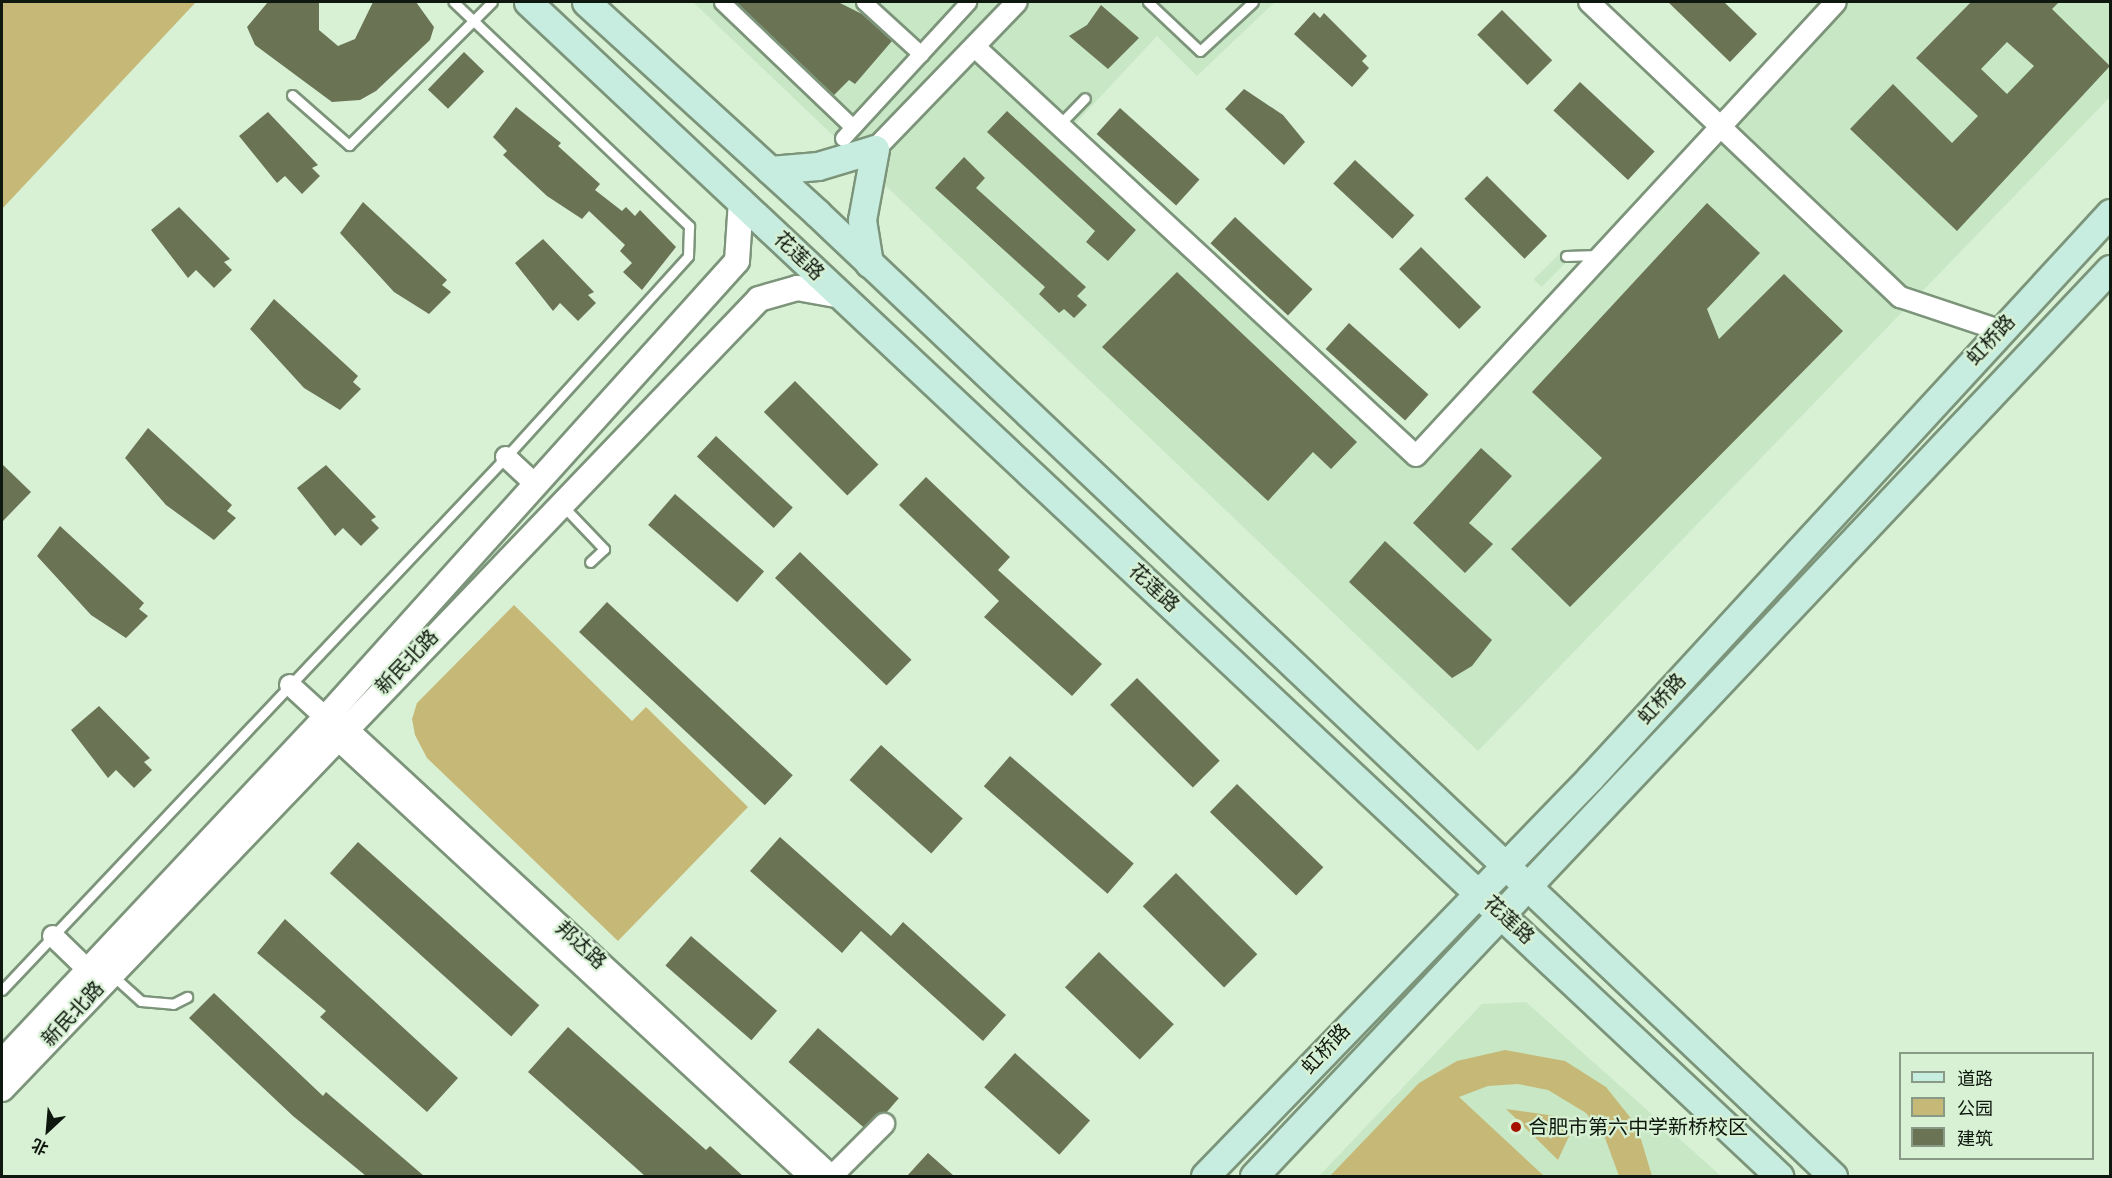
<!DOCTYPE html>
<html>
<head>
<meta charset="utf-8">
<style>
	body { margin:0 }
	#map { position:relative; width:2112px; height:1178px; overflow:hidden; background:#d8f1d5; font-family:"Public Sans","Noto Sans SC",sans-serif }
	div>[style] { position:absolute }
	.built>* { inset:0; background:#c8e7c5; transform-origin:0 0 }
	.green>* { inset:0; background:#c6b977 }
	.building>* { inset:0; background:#6b7355; transform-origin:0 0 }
	.roads { filter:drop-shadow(2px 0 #7c947a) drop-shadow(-2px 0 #7c947a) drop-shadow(0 2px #7c947a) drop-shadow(0 -2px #7c947a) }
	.service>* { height:9px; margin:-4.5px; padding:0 4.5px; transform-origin:4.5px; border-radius:4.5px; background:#fff }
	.pedestrian>* { height:15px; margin:-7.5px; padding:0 7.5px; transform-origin:7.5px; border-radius:7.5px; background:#fff }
	.minor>* { height:20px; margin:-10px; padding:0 10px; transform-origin:10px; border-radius:10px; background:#fff }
	.tertiary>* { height:24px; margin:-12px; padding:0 12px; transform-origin:12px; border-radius:12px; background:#fff }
	.secondary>* { height:27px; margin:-13.5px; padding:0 13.5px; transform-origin:13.5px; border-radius:13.5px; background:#c6eddf }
	.dots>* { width:16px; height:16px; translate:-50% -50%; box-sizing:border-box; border:3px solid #d8f1d5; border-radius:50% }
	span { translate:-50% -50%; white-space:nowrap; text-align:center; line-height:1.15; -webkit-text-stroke:4.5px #d8f1d5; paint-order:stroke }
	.street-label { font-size:20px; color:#0f180e }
	.poi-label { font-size:20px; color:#0f180e }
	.left { translate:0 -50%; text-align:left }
	.frame { position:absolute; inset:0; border:3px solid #0f180e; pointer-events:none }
	.legend { position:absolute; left:1899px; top:1052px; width:195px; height:108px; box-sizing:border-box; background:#d8f1d5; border:2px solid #889a85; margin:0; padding:8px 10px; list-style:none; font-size:18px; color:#0f180e }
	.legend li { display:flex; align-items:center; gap:12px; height:30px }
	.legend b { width:30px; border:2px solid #889a85 }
	.north { position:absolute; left:18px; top:1100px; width:60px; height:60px; -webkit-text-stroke:4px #d8f1d5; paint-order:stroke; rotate:206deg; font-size:16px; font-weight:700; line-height:24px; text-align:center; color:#0f180e }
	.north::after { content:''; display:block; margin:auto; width:21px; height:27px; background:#0f180e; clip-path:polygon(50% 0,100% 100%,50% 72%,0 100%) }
</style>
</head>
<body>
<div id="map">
	<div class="built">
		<div style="clip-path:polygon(693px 2px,1275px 2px,1197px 76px,1157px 36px,1076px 123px,1424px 461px,1850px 2px,2110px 2px,2110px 97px,1478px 751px)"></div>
		<div style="left:1562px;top:251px;width:11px;height:40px;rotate:45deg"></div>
		<div style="clip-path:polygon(1526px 1002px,1721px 1176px,1319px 1176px,1482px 1004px)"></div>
	</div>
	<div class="green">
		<div style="clip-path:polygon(2px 2px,196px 2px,2px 209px)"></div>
		<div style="clip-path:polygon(514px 605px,632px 721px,646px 707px,748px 807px,618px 941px,427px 758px,415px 735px,412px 719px,417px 703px)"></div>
		<div style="clip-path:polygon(1505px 1050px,1565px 1061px,1606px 1087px,1637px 1126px,1652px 1176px,1619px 1176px,1605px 1138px,1586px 1113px,1548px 1090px,1518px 1084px,1488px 1086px,1459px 1097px,1544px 1176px,1330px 1176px,1419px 1083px,1457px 1061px)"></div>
		<div style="clip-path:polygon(1506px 1109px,1577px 1119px,1558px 1160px)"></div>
	</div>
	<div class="building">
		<div style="clip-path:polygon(268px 2px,319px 2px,319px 30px,338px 46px,355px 39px,373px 2px,416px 2px,434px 27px,430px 40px,376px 91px,360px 100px,332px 102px,255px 45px,247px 27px)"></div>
		<div style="clip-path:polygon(736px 2px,838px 2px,862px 14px,892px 41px,855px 84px,849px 80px,834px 95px)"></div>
		<div style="clip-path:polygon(1668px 2px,1724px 2px,1757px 34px,1730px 62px)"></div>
		<div style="clip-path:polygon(evenodd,1971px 2px,2059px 2px,2052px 9px,2110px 66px,1957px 231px,1850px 129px,1893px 84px,1952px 143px,1978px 116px,1916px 58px,1971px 2px,2007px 42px,2034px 66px,2007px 94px,1981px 69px,2007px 42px)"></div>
		<div style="clip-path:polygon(1101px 5px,1139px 38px,1108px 69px,1069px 36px,1087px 25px)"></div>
		<div style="left:1502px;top:10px;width:71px;height:35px;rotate:45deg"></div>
		<div style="clip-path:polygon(1314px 12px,1320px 18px,1324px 13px,1367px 56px,1362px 61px,1369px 68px,1352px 87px,1294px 34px)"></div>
		<div style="left:464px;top:52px;width:28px;height:52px;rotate:44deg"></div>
		<div style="left:1580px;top:82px;width:102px;height:39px;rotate:43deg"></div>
		<div style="clip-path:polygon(1244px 89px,1283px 115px,1305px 142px,1284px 165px,1225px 109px)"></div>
		<div style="clip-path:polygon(516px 107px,561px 143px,558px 146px,600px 184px,595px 190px,622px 211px,626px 207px,635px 216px,640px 210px,676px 247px,642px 290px,623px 272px,632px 263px,620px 251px,625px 245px,589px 211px,582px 219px,547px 196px,503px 155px,507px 151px,493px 137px)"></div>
		<div style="left:1120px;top:108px;width:107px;height:35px;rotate:42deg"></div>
		<div style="clip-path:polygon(1007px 111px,1136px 230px,1108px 261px,1086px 242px,1095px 231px,987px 132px)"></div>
		<div style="clip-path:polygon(268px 112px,318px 165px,312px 168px,320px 176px,302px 194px,285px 176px,277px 183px,239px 136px)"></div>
		<div style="clip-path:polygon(964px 157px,985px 178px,976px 188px,1086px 287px,1077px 296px,1087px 305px,1074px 318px,1064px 309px,1059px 313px,1039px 294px,1045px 287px,935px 188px)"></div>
		<div style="left:1355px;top:160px;width:81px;height:32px;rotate:43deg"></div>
		<div style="left:1487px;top:176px;width:85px;height:32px;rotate:45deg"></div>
		<div style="clip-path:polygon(363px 202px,447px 280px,442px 285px,451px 292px,429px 314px,394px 292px,340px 233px)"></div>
		<div style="clip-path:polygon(1707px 203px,1760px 253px,1707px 309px,1719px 339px,1784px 274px,1843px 331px,1570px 607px,1511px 549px,1602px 458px,1532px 392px)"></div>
		<div style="clip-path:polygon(179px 207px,230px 259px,224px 262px,232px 270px,214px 288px,196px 270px,188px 278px,151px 230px)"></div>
		<div style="left:1235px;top:217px;width:106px;height:36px;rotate:43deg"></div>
		<div style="clip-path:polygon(543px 239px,594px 292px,588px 295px,596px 303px,578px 321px,560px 303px,553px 311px,515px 263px)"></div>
		<div style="left:1421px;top:247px;width:85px;height:31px;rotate:45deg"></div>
		<div style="clip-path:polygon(1177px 272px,1357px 442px,1331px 469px,1313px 452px,1268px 501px,1102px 347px)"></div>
		<div style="clip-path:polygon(274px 299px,358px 376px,353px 382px,361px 389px,340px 410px,304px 388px,250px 329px)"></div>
		<div style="left:1349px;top:323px;width:107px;height:35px;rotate:42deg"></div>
		<div style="left:795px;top:381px;width:118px;height:44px;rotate:45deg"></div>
		<div style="clip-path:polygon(148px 428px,232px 505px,227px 511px,236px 518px,214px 540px,166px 505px,125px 458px)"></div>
		<div style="left:716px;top:436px;width:105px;height:28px;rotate:43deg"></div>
		<div style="clip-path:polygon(1481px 448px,1512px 476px,1469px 523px,1493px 544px,1465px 573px,1413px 523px)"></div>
		<div style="clip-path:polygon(2px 464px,31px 492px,2px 522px)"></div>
		<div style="clip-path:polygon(326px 465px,376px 517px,371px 520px,379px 528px,361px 546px,343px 528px,335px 536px,297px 488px)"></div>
		<div style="clip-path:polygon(926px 477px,1010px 557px,998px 570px,1102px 664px,1072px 696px,984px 617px,999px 601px,899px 505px)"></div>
		<div style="left:675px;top:494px;width:118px;height:41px;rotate:41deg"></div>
		<div style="clip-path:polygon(60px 526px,144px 603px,139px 609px,148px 616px,126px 638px,91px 615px,37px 556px)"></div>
		<div style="clip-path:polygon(1385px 541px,1492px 640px,1472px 666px,1452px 678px,1349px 582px)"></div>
		<div style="left:800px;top:552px;width:155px;height:36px;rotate:44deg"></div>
		<div style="left:607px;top:602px;width:254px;height:41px;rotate:43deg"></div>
		<div style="left:1137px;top:678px;width:117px;height:38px;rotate:45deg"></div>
		<div style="clip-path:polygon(99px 706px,150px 758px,144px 762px,152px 770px,134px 788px,116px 770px,108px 778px,71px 730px)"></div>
		<div style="left:881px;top:745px;width:110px;height:47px;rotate:42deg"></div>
		<div style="left:1010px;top:756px;width:164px;height:40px;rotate:41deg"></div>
		<div style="left:1237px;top:784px;width:120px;height:39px;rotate:44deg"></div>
		<div style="clip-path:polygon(780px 837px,891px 936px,903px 922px,1006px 1015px,983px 1041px,861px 931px,842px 953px,750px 871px)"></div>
		<div style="left:358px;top:842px;width:244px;height:42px;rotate:42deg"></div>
		<div style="left:1176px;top:873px;width:115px;height:47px;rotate:45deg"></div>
		<div style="clip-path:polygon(285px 919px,458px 1078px,427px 1112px,320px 1017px,326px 1011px,257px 953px)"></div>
		<div style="left:691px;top:936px;width:114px;height:39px;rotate:41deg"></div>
		<div style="left:1099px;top:952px;width:104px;height:49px;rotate:44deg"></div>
		<div style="clip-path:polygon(214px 993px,323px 1096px,326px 1092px,424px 1176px,366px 1176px,293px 1116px,189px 1018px)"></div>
		<div style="clip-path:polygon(568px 1027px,706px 1150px,710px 1146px,743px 1176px,645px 1176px,528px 1072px)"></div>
		<div style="left:818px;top:1028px;width:107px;height:45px;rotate:41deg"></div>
		<div style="left:1015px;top:1053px;width:101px;height:46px;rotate:42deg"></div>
		<div style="clip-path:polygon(928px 1153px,954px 1176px,907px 1176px)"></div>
	</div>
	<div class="roads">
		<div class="service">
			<div style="left:1148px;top:2px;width:71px;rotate:43.3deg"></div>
			<div style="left:1200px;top:51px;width:72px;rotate:-42.8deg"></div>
			<div style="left:292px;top:95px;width:76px;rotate:41.3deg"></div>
			<div style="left:349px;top:145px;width:202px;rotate:-45deg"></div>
			<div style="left:1059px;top:125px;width:37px;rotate:-46deg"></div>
			<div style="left:1566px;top:256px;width:32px;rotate:-2deg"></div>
			<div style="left:562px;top:505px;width:61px;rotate:46.3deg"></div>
			<div style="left:604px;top:549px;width:19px;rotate:137deg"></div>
			<div style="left:112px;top:975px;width:39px;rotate:42deg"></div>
			<div style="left:141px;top:1001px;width:32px;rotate:5deg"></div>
			<div style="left:173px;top:1004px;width:16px;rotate:-27deg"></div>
			<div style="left:2px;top:990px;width:734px;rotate:-46.6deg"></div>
			<div style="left:506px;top:457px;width:271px;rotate:-47.8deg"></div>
			<div style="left:688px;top:256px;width:30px;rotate:-88deg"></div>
			<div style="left:689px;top:226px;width:325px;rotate:-136.4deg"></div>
		</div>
		<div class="pedestrian">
			<div style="left:722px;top:2px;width:181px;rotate:43.7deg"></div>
			<div style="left:864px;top:2px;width:77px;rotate:42.4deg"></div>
			<div style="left:843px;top:138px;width:185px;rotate:-47.4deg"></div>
		</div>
		<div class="minor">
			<div style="left:1589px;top:2px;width:429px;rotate:43.5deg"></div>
			<div style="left:1900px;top:297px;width:104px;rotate:18.4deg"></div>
			<div style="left:975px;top:47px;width:601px;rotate:42.84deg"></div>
			<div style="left:1416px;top:456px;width:618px;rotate:-47.23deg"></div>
			<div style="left:875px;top:149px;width:204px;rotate:-46deg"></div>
			<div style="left:506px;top:457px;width:41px;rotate:43deg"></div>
			<div style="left:290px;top:685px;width:49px;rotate:42.5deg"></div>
			<div style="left:338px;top:720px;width:672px;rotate:42.71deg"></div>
			<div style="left:327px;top:730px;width:657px;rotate:42.78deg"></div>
			<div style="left:53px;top:936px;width:49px;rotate:44.2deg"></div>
			<div style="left:832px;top:1176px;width:74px;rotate:-45deg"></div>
		</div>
		<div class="tertiary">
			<div style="left:2px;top:1062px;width:479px;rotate:-46.8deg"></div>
			<div style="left:330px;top:713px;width:608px;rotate:-48deg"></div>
			<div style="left:737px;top:261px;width:61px;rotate:-86.2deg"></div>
			<div style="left:2px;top:1089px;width:1094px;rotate:-46.22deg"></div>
			<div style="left:759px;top:299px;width:40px;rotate:-16deg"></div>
			<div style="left:797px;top:288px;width:45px;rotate:10.3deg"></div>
		</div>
		<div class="secondary">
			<div style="left:528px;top:2px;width:1716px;rotate:43.18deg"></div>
			<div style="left:586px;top:2px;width:313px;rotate:42.4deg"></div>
			<div style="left:817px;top:213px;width:1400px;rotate:43.47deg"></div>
			<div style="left:770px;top:170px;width:48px;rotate:-4.8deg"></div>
			<div style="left:818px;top:166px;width:59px;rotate:-16.6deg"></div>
			<div style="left:875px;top:149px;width:72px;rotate:100.4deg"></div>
			<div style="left:862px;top:220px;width:44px;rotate:80.8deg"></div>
			<div style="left:1205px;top:1176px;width:554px;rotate:-45.95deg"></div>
			<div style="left:1590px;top:778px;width:768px;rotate:-47.37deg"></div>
			<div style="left:1254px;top:1176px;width:1247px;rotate:-46.66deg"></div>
		</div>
	</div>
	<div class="dots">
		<div style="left:1516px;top:1127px;background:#a51200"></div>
	</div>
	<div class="street-label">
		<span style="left:799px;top:256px;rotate:44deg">花莲路</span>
		<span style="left:1991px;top:340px;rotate:-47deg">虹桥路</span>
		<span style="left:1154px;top:588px;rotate:43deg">花莲路</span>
		<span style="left:407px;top:662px;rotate:-46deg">新民北路</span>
		<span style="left:1662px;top:699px;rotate:-48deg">虹桥路</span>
		<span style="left:1509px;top:920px;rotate:43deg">花莲路</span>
		<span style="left:581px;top:945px;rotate:43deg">邦达路</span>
		<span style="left:73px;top:1014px;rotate:-47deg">新民北路</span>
		<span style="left:1326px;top:1049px;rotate:-47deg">虹桥路</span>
	</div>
	<div class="poi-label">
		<span class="left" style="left:1528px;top:1127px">合肥市第六中学新桥校区</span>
	</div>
	<div class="frame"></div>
	<ul class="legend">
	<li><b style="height:8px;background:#c6eddf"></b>道路</li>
	<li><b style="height:16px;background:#c6b977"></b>公园</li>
	<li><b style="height:16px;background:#6b7355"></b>建筑</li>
	</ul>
	<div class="north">北</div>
</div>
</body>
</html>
